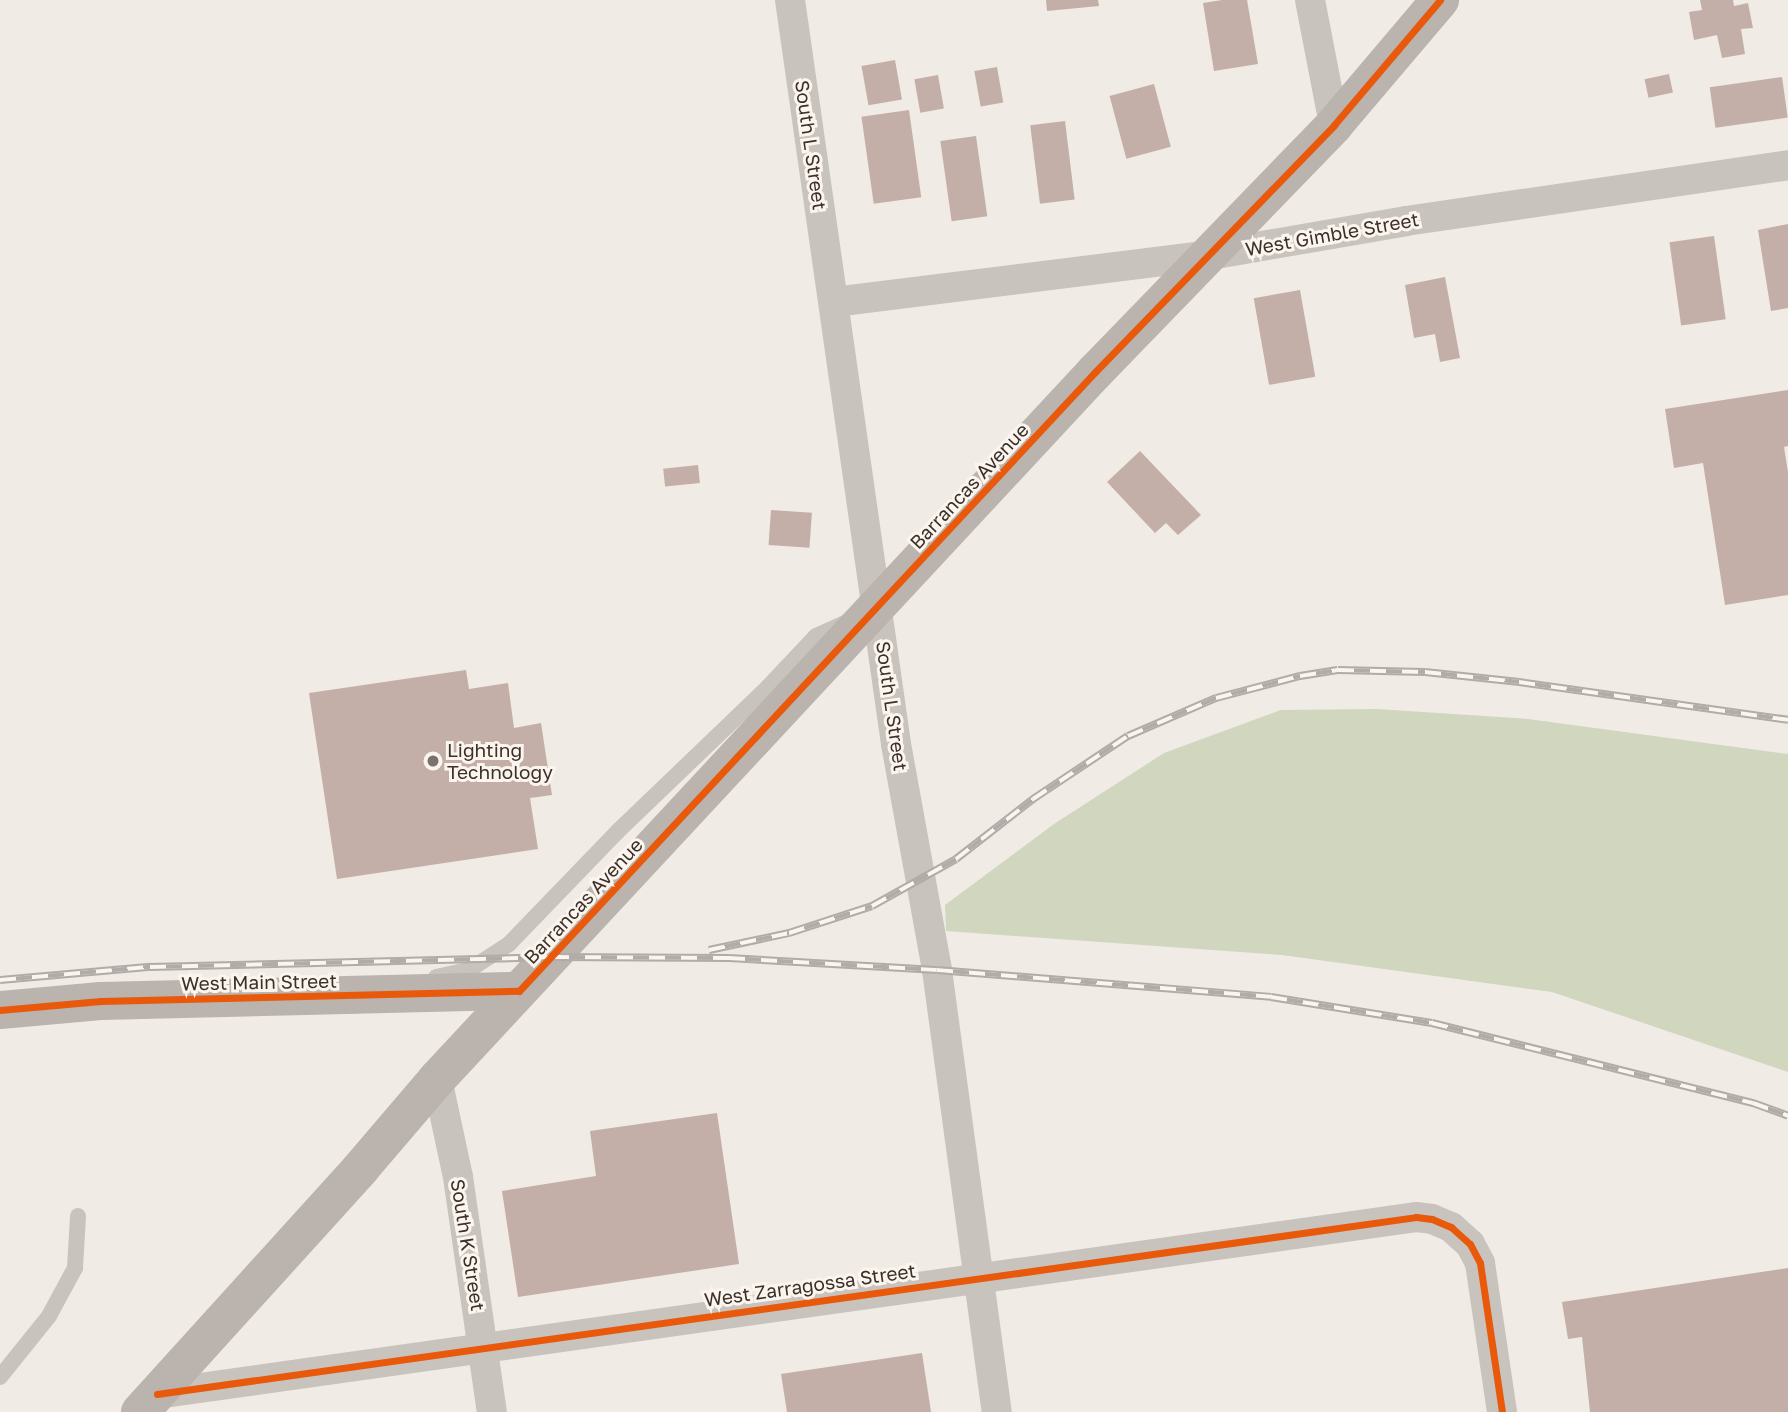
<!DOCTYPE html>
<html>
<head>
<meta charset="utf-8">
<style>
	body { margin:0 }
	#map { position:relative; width:1788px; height:1412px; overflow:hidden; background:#f0ebe5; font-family:"Golos Text",sans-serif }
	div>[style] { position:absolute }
	.green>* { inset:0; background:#d1d6bf }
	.building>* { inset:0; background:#c3afa7; transform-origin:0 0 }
	.service>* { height:16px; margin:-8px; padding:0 8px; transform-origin:8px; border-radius:8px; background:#c9c3be }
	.minor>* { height:30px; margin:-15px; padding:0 15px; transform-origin:15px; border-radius:15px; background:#c9c3be }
	.secondary>* { height:38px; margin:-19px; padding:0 19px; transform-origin:19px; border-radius:19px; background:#bab3ae }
	.rail>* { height:8px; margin-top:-4px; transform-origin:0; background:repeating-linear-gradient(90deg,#fbf5ee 0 16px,#b1aca8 0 32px); box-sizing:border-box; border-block:2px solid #b1aca8 }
	.cycleway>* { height:7px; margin:-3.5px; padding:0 3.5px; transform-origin:3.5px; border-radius:3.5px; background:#e8590c }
	.dots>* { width:19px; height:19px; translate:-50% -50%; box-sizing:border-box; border:4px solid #fbf5ee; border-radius:50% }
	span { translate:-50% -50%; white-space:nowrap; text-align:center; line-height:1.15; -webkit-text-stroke:6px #fbf5ee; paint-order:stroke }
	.street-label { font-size:19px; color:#3b302b }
	.poi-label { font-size:19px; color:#3b302b }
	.left { translate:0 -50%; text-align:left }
</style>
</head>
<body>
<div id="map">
	<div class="green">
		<div style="clip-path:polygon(1377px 709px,1528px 719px,1788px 754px,1788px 1072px,1552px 992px,1282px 955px,946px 931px,945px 905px,1054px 824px,1164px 753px,1281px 710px)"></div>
	</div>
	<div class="building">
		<div style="clip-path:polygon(1046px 0,1098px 0,1099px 6px,1047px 11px)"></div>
		<div style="clip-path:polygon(1222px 0,1247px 0,1258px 64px,1214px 71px,1203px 3px)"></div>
		<div style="clip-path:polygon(1700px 0,1733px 0,1734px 6px,1748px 3px,1753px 28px,1741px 29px,1745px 54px,1722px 58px,1717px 35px,1694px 40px,1689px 12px,1702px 10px)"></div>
		<div style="left:895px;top:60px;width:40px;height:34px;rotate:80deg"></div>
		<div style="left:997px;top:67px;width:36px;height:23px;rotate:80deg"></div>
		<div style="left:1669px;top:74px;width:19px;height:25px;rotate:78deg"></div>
		<div style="left:938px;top:75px;width:34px;height:24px;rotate:80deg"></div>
		<div style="left:1782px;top:77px;width:41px;height:73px;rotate:82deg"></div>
		<div style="left:1154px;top:84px;width:65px;height:46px;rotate:75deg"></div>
		<div style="left:909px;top:110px;width:88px;height:48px;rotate:82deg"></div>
		<div style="left:1065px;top:121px;width:79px;height:35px;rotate:83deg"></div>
		<div style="left:976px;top:136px;width:81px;height:36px;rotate:82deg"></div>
		<div style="clip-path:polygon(1788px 224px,1788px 308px,1771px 311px,1758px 230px)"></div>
		<div style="left:1714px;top:236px;width:84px;height:45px;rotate:82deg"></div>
		<div style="clip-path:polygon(1445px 277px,1460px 358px,1440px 362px,1435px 334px,1414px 338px,1405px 285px)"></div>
		<div style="left:1300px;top:290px;width:88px;height:47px;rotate:80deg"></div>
		<div style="clip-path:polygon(1788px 390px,1788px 446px,1784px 447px,1788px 472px,1788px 595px,1725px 605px,1703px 463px,1674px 468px,1665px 409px)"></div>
		<div style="clip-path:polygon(1140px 451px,1201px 515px,1178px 535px,1166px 523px,1155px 533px,1107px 482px)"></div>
		<div style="left:698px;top:465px;width:18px;height:35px;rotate:84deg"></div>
		<div style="left:771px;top:510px;width:41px;height:35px;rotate:4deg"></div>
		<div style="clip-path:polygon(466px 670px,469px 689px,508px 683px,514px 728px,541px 723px,552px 795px,530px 798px,538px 849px,337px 879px,309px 693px)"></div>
		<div style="clip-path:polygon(717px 1113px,739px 1264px,518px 1297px,502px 1191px,596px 1176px,590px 1131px)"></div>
		<div style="clip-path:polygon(1788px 1268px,1788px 1412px,1590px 1412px,1582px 1337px,1568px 1339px,1562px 1302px)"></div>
		<div style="clip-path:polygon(922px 1353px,931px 1412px,787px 1412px,781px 1374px)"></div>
	</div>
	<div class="service">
		<div style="left:436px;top:977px;width:34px;rotate:-12deg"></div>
		<div style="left:469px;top:970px;width:48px;rotate:-33deg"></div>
		<div style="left:509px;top:944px;width:157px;rotate:-46deg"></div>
		<div style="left:618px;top:831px;width:208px;rotate:-43.8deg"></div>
		<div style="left:768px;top:687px;width:70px;rotate:-46.7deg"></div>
		<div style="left:816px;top:636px;width:34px;rotate:-24deg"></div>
		<div style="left:0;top:1377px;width:78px;rotate:-51.2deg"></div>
		<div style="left:49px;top:1316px;width:55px;rotate:-61.6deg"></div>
		<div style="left:75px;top:1268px;width:52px;rotate:-86.7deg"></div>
	</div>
	<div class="minor">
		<div style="left:790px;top:0;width:752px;rotate:81.89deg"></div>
		<div style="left:896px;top:744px;width:230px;rotate:79.7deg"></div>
		<div style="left:937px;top:970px;width:446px;rotate:82.3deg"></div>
		<div style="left:1310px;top:0;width:127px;rotate:79.1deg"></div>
		<div style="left:834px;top:302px;width:379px;rotate:-7.1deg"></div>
		<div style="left:1210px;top:255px;width:199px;rotate:-9.8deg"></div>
		<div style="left:1406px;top:221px;width:386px;rotate:-8.3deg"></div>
		<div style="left:437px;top:1079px;width:100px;rotate:77.9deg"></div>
		<div style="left:458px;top:1177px;width:237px;rotate:81.8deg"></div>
		<div style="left:157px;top:1394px;width:1271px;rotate:-8deg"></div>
		<div style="left:1416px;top:1217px;width:16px;rotate:7deg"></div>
		<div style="left:1432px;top:1219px;width:21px;rotate:23deg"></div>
		<div style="left:1451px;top:1227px;width:25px;rotate:42deg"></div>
		<div style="left:1470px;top:1244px;width:21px;rotate:62deg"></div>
		<div style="left:1480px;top:1263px;width:151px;rotate:81.6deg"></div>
	</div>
	<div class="secondary">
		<div style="left:0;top:1010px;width:101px;rotate:-5.1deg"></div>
		<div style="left:101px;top:1001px;width:418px;rotate:-1.4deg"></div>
		<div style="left:140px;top:1412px;width:329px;rotate:-47.8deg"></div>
		<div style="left:361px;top:1168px;width:117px;rotate:-49.5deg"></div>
		<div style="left:437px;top:1079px;width:966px;rotate:-47.06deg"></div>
		<div style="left:1095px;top:372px;width:344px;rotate:-45.9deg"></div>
		<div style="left:1334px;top:125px;width:164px;rotate:-49.7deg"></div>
	</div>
	<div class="rail">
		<div style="left:709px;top:950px;width:82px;rotate:-12deg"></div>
		<div style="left:789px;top:933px;width:87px;rotate:-18deg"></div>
		<div style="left:872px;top:906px;width:96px;rotate:-29.2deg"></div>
		<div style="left:956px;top:859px;width:98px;rotate:-37.9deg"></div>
		<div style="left:1033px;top:799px;width:114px;rotate:-33.6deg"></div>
		<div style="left:1128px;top:736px;width:96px;rotate:-23.4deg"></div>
		<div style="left:1216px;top:698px;width:87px;rotate:-14.7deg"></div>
		<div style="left:1300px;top:676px;width:38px;rotate:-9deg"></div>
		<div style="left:1338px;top:670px;width:87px;rotate:1.3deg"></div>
		<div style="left:1425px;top:672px;width:95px;rotate:6.1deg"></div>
		<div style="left:1519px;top:682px;width:272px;rotate:8deg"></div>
		<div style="left:0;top:980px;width:151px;rotate:-5deg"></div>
		<div style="left:150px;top:967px;width:403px;rotate:-1.4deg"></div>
		<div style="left:553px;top:957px;width:176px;rotate:0.3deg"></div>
		<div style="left:729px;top:958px;width:208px;rotate:3.3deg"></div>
		<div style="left:937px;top:970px;width:335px;rotate:4.6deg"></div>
		<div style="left:1271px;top:997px;width:163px;rotate:9.2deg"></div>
		<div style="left:1432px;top:1023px;width:331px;rotate:14deg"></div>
		<div style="left:1753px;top:1103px;width:37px;rotate:20deg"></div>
	</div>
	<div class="cycleway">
		<div style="left:0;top:1010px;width:101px;rotate:-5.1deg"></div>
		<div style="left:101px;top:1001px;width:418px;rotate:-1.4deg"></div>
		<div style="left:519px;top:991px;width:846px;rotate:-47.06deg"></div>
		<div style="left:1095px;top:372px;width:344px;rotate:-45.9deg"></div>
		<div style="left:1334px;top:125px;width:164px;rotate:-49.7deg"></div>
		<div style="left:157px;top:1394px;width:1271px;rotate:-8deg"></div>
		<div style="left:1416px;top:1217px;width:16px;rotate:7deg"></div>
		<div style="left:1432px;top:1219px;width:21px;rotate:23deg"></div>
		<div style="left:1451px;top:1227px;width:25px;rotate:42deg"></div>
		<div style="left:1470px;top:1244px;width:21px;rotate:62deg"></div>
		<div style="left:1480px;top:1263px;width:151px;rotate:81.6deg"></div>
	</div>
	<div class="dots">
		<div style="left:433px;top:761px;background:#7a716c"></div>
	</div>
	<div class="street-label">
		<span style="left:811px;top:145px;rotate:82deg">South L Street</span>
		<span style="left:1332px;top:234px;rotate:-10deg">West Gimble Street</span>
		<span style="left:969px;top:486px;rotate:-47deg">Barrancas Avenue</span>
		<span style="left:892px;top:706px;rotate:82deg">South L Street</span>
		<span style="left:583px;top:901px;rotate:-47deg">Barrancas Avenue</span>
		<span style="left:259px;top:982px;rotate:-1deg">West Main Street</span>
		<span style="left:468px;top:1245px;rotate:81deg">South K Street</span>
		<span style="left:810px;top:1285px;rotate:-8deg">West Zarragossa Street</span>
	</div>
	<div class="poi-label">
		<span class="left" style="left:447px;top:761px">Lighting<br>Technology</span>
	</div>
</div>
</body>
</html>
